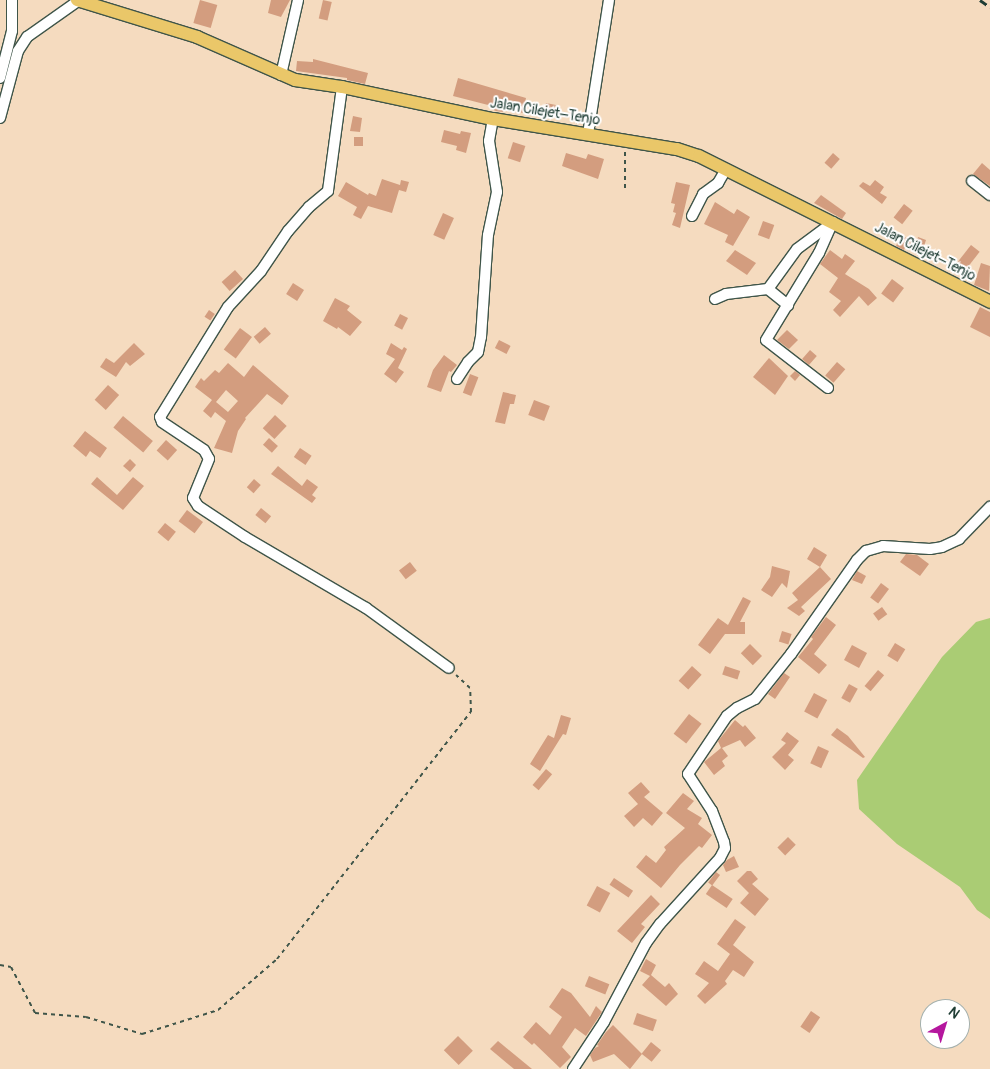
<!DOCTYPE html>
<html>
<head>
<meta charset="utf-8">
<style>
	body { margin:0 }
	#map { position:relative; width:990px; height:1069px; overflow:hidden; background:#f5dbbf; font-family:Pangolin,sans-serif }
	div>[style] { position:absolute }
	.green>* { inset:0; background:#aacc74 }
	.building>* { inset:0; background:#d39d7f; transform-origin:0 0 }
	.path>* { height:2px; margin-top:-1px; transform-origin:0; background:repeating-linear-gradient(90deg,#3f5549 0 4px,transparent 0 8px) }
	.roads { filter:drop-shadow(1px 0 #3f5549) drop-shadow(-1px 0 #3f5549) drop-shadow(0 1px #3f5549) drop-shadow(0 -1px #3f5549) }
	.minor>* { height:10px; margin:-5px; padding:0 5px; transform-origin:5px; border-radius:5px; background:#fff }
	.major>* { height:12px; margin:-6px; padding:0 6px; transform-origin:6px; border-radius:6px; background:#eac769 }
	.rail>* { height:3px; margin-top:-1.5px; transform-origin:0; background:repeating-linear-gradient(90deg,#1f3d34 0 8px,transparent 0 12px) }
	span { translate:-50% -50%; white-space:nowrap; text-align:center; line-height:1.15; -webkit-text-stroke:4px #fff; paint-order:stroke }
	.street-label { font-size:14px; color:#1f3d34 }
	.north { position:absolute; left:920px; top:999px; width:50px; height:50px; box-sizing:border-box; background:#fff; border:1px solid #a5b1ae; border-radius:50%; rotate:39deg; font-size:14px; font-weight:700; line-height:20px; text-align:center; color:#1f3d34 }
	.north::after { content:''; display:block; margin:auto; width:18px; height:22px; background:#b5179e; clip-path:polygon(50% 0,100% 100%,50% 72%,0 100%) }
</style>
</head>
<body>
<div id="map">
	<div class="green">
		<div style="clip-path:polygon(990px 618px,990px 919px,977px 910px,960px 887px,897px 844px,859px 809px,857px 780px,942px 657px,976px 622px)"></div>
	</div>
	<div class="building">
		<div style="left:200px;top:0;width:18px;height:24px;rotate:16deg"></div>
		<div style="clip-path:polygon(271px 0,290px 0,281px 17px,268px 13px)"></div>
		<div style="left:323px;top:0;width:9px;height:19px;rotate:13deg"></div>
		<div style="clip-path:polygon(313px 59px,368px 73px,365px 84px,347px 80px,347px 78px,296px 71px,297px 61px,313px 62px)"></div>
		<div style="clip-path:polygon(458px 78px,526px 98px,523px 113px,504px 109px,503px 112px,496px 111px,491px 109px,492px 106px,453px 96px)"></div>
		<div style="left:546px;top:103px;width:10px;height:10px;rotate:11deg"></div>
		<div style="clip-path:polygon(353px 116px,362px 118px,360px 132px,350px 131px)"></div>
		<div style="clip-path:polygon(444px 130px,460px 134px,461px 131px,471px 133px,466px 153px,456px 150px,457px 146px,441px 142px)"></div>
		<div style="left:354px;top:137px;width:9px;height:9px"></div>
		<div style="left:513px;top:142px;width:13px;height:17px;rotate:18deg"></div>
		<div style="clip-path:polygon(566px 153px,586px 159px,588px 154px,604px 159px,598px 179px,562px 166px)"></div>
		<div style="left:833px;top:153px;width:9px;height:13px;rotate:41deg"></div>
		<div style="clip-path:polygon(982px 163px,990px 170px,990px 186px,973px 174px)"></div>
		<div style="clip-path:polygon(382px 179px,400px 185px,401px 180px,409px 182px,406px 192px,399px 190px,392px 213px,368px 206px,361px 219px,353px 215px,357px 207px,338px 196px,346px 182px,368px 195px,369px 193px,376px 196px)"></div>
		<div style="clip-path:polygon(875px 180px,884px 187px,880px 193px,887px 197px,882px 204px,859px 186px,863px 182px,870px 186px)"></div>
		<div style="clip-path:polygon(676px 182px,690px 185px,680px 228px,672px 225px,676px 213px,673px 212px,675px 204px,671px 203px)"></div>
		<div style="clip-path:polygon(821px 195px,846px 213px,842px 219px,814px 203px)"></div>
		<div style="clip-path:polygon(715px 202px,734px 214px,737px 209px,750px 217px,733px 246px,725px 242px,728px 235px,704px 224px)"></div>
		<div style="left:904px;top:204px;width:11px;height:17px;rotate:38deg"></div>
		<div style="left:443px;top:213px;width:12px;height:24px;rotate:24deg"></div>
		<div style="left:763px;top:221px;width:12px;height:15px;rotate:20deg"></div>
		<div style="clip-path:polygon(901px 235px,916px 243px,918px 237px,926px 240px,922px 252px,906px 246px,904px 250px,896px 246px)"></div>
		<div style="left:971px;top:245px;width:11px;height:23px;rotate:38deg"></div>
		<div style="clip-path:polygon(735px 250px,756px 263px,747px 275px,726px 261px)"></div>
		<div style="clip-path:polygon(830px 250px,842px 259px,845px 254px,855px 261px,845px 274px,869px 289px,877px 298px,868px 306px,859px 296px,840px 317px,833px 310px,841px 301px,829px 292px,838px 278px,820px 264px)"></div>
		<div style="clip-path:polygon(981px 263px,990px 266px,989px 291px,974px 285px)"></div>
		<div style="left:235px;top:270px;width:12px;height:18px;rotate:48deg"></div>
		<div style="left:892px;top:279px;width:15px;height:18px;rotate:37deg"></div>
		<div style="left:293px;top:283px;width:13px;height:13px;rotate:32deg"></div>
		<div style="clip-path:polygon(335px 298px,350px 306px,347px 310px,362px 322px,350px 336px,338px 327px,337px 329px,323px 321px)"></div>
		<div style="clip-path:polygon(980px 307px,990px 312px,990px 337px,970px 327px)"></div>
		<div style="left:209px;top:310px;width:7px;height:8px;rotate:34deg"></div>
		<div style="left:400px;top:314px;width:9px;height:13px;rotate:27deg"></div>
		<div style="left:265px;top:327px;width:9px;height:15px;rotate:49deg"></div>
		<div style="left:240px;top:328px;width:15px;height:27px;rotate:37deg"></div>
		<div style="clip-path:polygon(787px 330px,798px 340px,789px 349px,777px 340px)"></div>
		<div style="left:499px;top:340px;width:13px;height:9px;rotate:27deg"></div>
		<div style="clip-path:polygon(134px 343px,145px 354px,130px 366px,126px 362px,116px 377px,100px 367px,106px 358px,114px 363px)"></div>
		<div style="clip-path:polygon(391px 343px,402px 350px,404px 347px,407px 349px,398px 368px,404px 372px,396px 383px,384px 374px,395px 359px,386px 354px)"></div>
		<div style="left:810px;top:350px;width:9px;height:12px;rotate:41deg"></div>
		<div style="clip-path:polygon(444px 355px,457px 365px,451px 372px,449px 371px,441px 392px,427px 387px,433px 370px)"></div>
		<div style="clip-path:polygon(769px 358px,788px 376px,775px 395px,753px 377px)"></div>
		<div style="left:837px;top:362px;width:11px;height:18px;rotate:41deg"></div>
		<div style="clip-path:polygon(evenodd,228px 363px,244px 377px,253px 365px,289px 396px,282px 405px,267px 394px,245px 418px,246px 419px,238px 431px,232px 453px,214px 448px,226px 421px,215px 412px,211px 418px,203px 411px,212px 400px,195px 387px,201px 378px,204px 381px,215px 370px,219px 373px,228px 363px,226px 390px,238px 401px,228px 412px,216px 402px,226px 390px)"></div>
		<div style="clip-path:polygon(795px 371px,800px 375px,795px 381px,790px 376px)"></div>
		<div style="left:470px;top:374px;width:9px;height:20px;rotate:21deg"></div>
		<div style="left:108px;top:385px;width:15px;height:20px;rotate:42deg"></div>
		<div style="clip-path:polygon(503px 392px,516px 395px,514px 404px,510px 404px,505px 424px,495px 422px)"></div>
		<div style="left:534px;top:400px;width:17px;height:16px;rotate:21deg"></div>
		<div style="left:275px;top:415px;width:16px;height:18px;rotate:43deg"></div>
		<div style="left:123px;top:416px;width:39px;height:15px;rotate:40deg"></div>
		<div style="clip-path:polygon(85px 431px,107px 448px,100px 458px,90px 451px,86px 457px,73px 446px)"></div>
		<div style="left:269px;top:438px;width:12px;height:9px;rotate:42deg"></div>
		<div style="left:166px;top:440px;width:15px;height:14px;rotate:42deg"></div>
		<div style="left:300px;top:448px;width:14px;height:11px;rotate:34deg"></div>
		<div style="clip-path:polygon(130px 459px,136px 465px,130px 472px,123px 466px)"></div>
		<div style="clip-path:polygon(278px 466px,302px 486px,307px 479px,318px 487px,312px 495px,316px 498px,312px 503px,271px 474px)"></div>
		<div style="clip-path:polygon(97px 477px,117px 495px,133px 477px,144px 486px,123px 510px,91px 484px)"></div>
		<div style="left:254px;top:479px;width:9px;height:11px;rotate:41deg"></div>
		<div style="left:261px;top:508px;width:13px;height:9px;rotate:39deg"></div>
		<div style="left:187px;top:510px;width:20px;height:14px;rotate:37deg"></div>
		<div style="left:165px;top:523px;width:14px;height:12px;rotate:39deg"></div>
		<div style="clip-path:polygon(814px 547px,827px 555px,820px 567px,831px 579px,801px 607px,805px 611px,799px 616px,787px 608px,798px 600px,792px 593px,820px 567px,807px 559px)"></div>
		<div style="clip-path:polygon(906px 554px,917px 555px,929px 564px,920px 576px,900px 562px)"></div>
		<div style="left:410px;top:562px;width:11px;height:14px;rotate:52deg"></div>
		<div style="clip-path:polygon(772px 566px,790px 571px,787px 588px,782px 583px,772px 597px,761px 590px,770px 577px)"></div>
		<div style="clip-path:polygon(857px 571px,866px 576px,862px 584px,852px 580px)"></div>
		<div style="left:881px;top:583px;width:10px;height:18px;rotate:37deg"></div>
		<div style="clip-path:polygon(743px 597px,751px 601px,740px 622px,745px 622px,745px 634px,725px 634px,710px 654px,698px 645px,718px 618px,728px 625px)"></div>
		<div style="left:882px;top:607px;width:9px;height:11px;rotate:54deg"></div>
		<div style="clip-path:polygon(826px 617px,836px 625px,814px 654px,827px 665px,819px 674px,798px 657px,813px 639px,811px 637px)"></div>
		<div style="left:782px;top:631px;width:10px;height:11px;rotate:17deg"></div>
		<div style="left:895px;top:643px;width:12px;height:15px;rotate:31deg"></div>
		<div style="left:750px;top:644px;width:17px;height:13px;rotate:45deg"></div>
		<div style="left:852px;top:645px;width:17px;height:17px;rotate:28deg"></div>
		<div style="left:692px;top:666px;width:13px;height:20px;rotate:42deg"></div>
		<div style="left:725px;top:666px;width:16px;height:9px;rotate:18deg"></div>
		<div style="left:878px;top:670px;width:8px;height:21px;rotate:40deg"></div>
		<div style="clip-path:polygon(784px 673px,790px 677px,775px 699px,768px 694px)"></div>
		<div style="left:849px;top:684px;width:10px;height:16px;rotate:29deg"></div>
		<div style="left:814px;top:693px;width:15px;height:21px;rotate:28deg"></div>
		<div style="left:689px;top:714px;width:16px;height:25px;rotate:38deg"></div>
		<div style="clip-path:polygon(561px 715px,571px 718px,566px 735px,563px 734px,540px 771px,530px 764px,548px 735px,554px 738px)"></div>
		<div style="clip-path:polygon(735px 720px,743px 727px,745px 725px,756px 738px,745px 747px,740px 740px,722px 748px,728px 756px,722px 761px,725px 766px,714px 775px,704px 762px,721px 748px,718px 741px)"></div>
		<div style="clip-path:polygon(837px 728px,848px 736px,865px 757px,863px 758px,831px 735px)"></div>
		<div style="clip-path:polygon(787px 732px,799px 741px,788px 755px,794px 760px,785px 770px,772px 757px,786px 743px,781px 740px)"></div>
		<div style="left:818px;top:746px;width:12px;height:19px;rotate:24deg"></div>
		<div style="left:546px;top:769px;width:8px;height:21px;rotate:40deg"></div>
		<div style="clip-path:polygon(641px 782px,650px 792px,644px 797px,663px 813px,652px 826px,643px 818px,634px 827px,624px 816px,638px 804px,628px 793px)"></div>
		<div style="clip-path:polygon(683px 793px,694px 801px,687px 809px,702px 818px,698px 824px,712px 835px,702px 848px,699px 846px,680px 865px,661px 888px,636px 867px,646px 855px,656px 863px,666px 850px,664px 847px,685px 828px,666px 813px)"></div>
		<div style="left:788px;top:837px;width:11px;height:15px;rotate:45deg"></div>
		<div style="clip-path:polygon(734px 856px,739px 867px,726px 872px,723px 865px,727px 860px)"></div>
		<div style="clip-path:polygon(747px 871px,751px 871px,758px 879px,752px 884px,769px 899px,755px 916px,740px 903px,749px 893px,737px 881px)"></div>
		<div style="left:716px;top:872px;width:5px;height:13px;rotate:37deg"></div>
		<div style="left:614px;top:878px;width:23px;height:8px;rotate:34deg"></div>
		<div style="left:712px;top:885px;width:25px;height:11px;rotate:34deg"></div>
		<div style="left:597px;top:886px;width:15px;height:22px;rotate:28deg"></div>
		<div style="clip-path:polygon(651px 895px,660px 904px,641px 924px,645px 927px,632px 943px,617px 931px)"></div>
		<div style="clip-path:polygon(735px 919px,746px 927px,733px 945px,754px 962px,744px 977px,733px 970px,725px 981px,727px 984px,705px 1004px,697px 996px,709px 983px,695px 974px,704px 961px,718px 971px,730px 954px,717px 944px)"></div>
		<div style="clip-path:polygon(646px 959px,656px 965px,651px 975px,665px 987px,669px 983px,678px 994px,666px 1006px,642px 985px,650px 976px,640px 971px)"></div>
		<div style="left:589px;top:976px;width:22px;height:11px;rotate:22deg"></div>
		<div style="clip-path:polygon(562px 988px,571px 993px,590px 1017px,596px 1006px,602px 1012px,586px 1036px,575px 1028px,562px 1047px,571px 1057px,560px 1068px,534px 1043px,532px 1045px,523px 1037px,536px 1022px,550px 1035px,562px 1017px,549px 1007px)"></div>
		<div style="left:811px;top:1011px;width:11px;height:19px;rotate:34deg"></div>
		<div style="left:637px;top:1013px;width:21px;height:12px;rotate:19deg"></div>
		<div style="clip-path:polygon(613px 1025px,642px 1054px,630px 1069px,614px 1054px,593px 1062px,590px 1055px,595px 1048px,599px 1046px,597px 1045px,606px 1032px)"></div>
		<div style="left:458px;top:1036px;width:21px;height:20px;rotate:45deg"></div>
		<div style="clip-path:polygon(498px 1041px,532px 1069px,514px 1069px,490px 1049px)"></div>
		<div style="left:651px;top:1042px;width:13px;height:15px;rotate:39deg"></div>
	</div>
	<div class="path">
		<div style="left:625px;top:188px;width:37px;rotate:-90deg"></div>
		<div style="left:0;top:965px;width:11px;rotate:10deg"></div>
		<div style="left:11px;top:967px;width:52px;rotate:62.4deg"></div>
		<div style="left:35px;top:1013px;width:51px;rotate:4.5deg"></div>
		<div style="left:86px;top:1017px;width:59px;rotate:16.9deg"></div>
		<div style="left:142px;top:1034px;width:80px;rotate:-17.5deg"></div>
		<div style="left:218px;top:1010px;width:78px;rotate:-40.8deg"></div>
		<div style="left:277px;top:959px;width:314px;rotate:-51.9deg"></div>
		<div style="left:471px;top:712px;width:24px;rotate:-92deg"></div>
		<div style="left:470px;top:688px;width:19px;rotate:-137deg"></div>
	</div>
	<div class="roads">
		<div class="minor">
			<div style="left:281px;top:75px;width:77px;rotate:-77.2deg"></div>
			<div style="left:0;top:78px;width:49px;rotate:-75.7deg"></div>
			<div style="left:12px;top:31px;width:31px;rotate:-90deg"></div>
			<div style="left:342px;top:87px;width:105px;rotate:97.7deg"></div>
			<div style="left:328px;top:191px;width:25px;rotate:140deg"></div>
			<div style="left:309px;top:207px;width:32px;rotate:131deg"></div>
			<div style="left:288px;top:231px;width:48px;rotate:124deg"></div>
			<div style="left:261px;top:271px;width:49px;rotate:132.5deg"></div>
			<div style="left:228px;top:307px;width:129px;rotate:121.7deg"></div>
			<div style="left:160px;top:417px;width:5px;rotate:68deg"></div>
			<div style="left:162px;top:422px;width:50px;rotate:33.7deg"></div>
			<div style="left:204px;top:450px;width:10px;rotate:61deg"></div>
			<div style="left:209px;top:459px;width:42px;rotate:112.3deg"></div>
			<div style="left:193px;top:498px;width:9px;rotate:58deg"></div>
			<div style="left:198px;top:506px;width:56px;rotate:33.4deg"></div>
			<div style="left:245px;top:537px;width:140px;rotate:30.4deg"></div>
			<div style="left:366px;top:608px;width:102px;rotate:35.9deg"></div>
			<div style="left:0;top:118px;width:69px;rotate:-75deg"></div>
			<div style="left:18px;top:51px;width:17px;rotate:-57deg"></div>
			<div style="left:27px;top:37px;width:62px;rotate:-35.2deg"></div>
			<div style="left:588px;top:134px;width:136px;rotate:-81.1deg"></div>
			<div style="left:972px;top:181px;width:23px;rotate:38deg"></div>
			<div style="left:692px;top:216px;width:25px;rotate:-63deg"></div>
			<div style="left:703px;top:194px;width:19px;rotate:-36deg"></div>
			<div style="left:718px;top:183px;width:16px;rotate:-60deg"></div>
			<div style="left:768px;top:289px;width:26px;rotate:39deg"></div>
			<div style="left:715px;top:299px;width:12px;rotate:-24deg"></div>
			<div style="left:726px;top:294px;width:42px;rotate:-6.8deg"></div>
			<div style="left:768px;top:289px;width:49px;rotate:-54.1deg"></div>
			<div style="left:797px;top:249px;width:44px;rotate:-36.6deg"></div>
			<div style="left:457px;top:379px;width:20px;rotate:-57deg"></div>
			<div style="left:468px;top:362px;width:14px;rotate:-45deg"></div>
			<div style="left:478px;top:352px;width:15px;rotate:-79deg"></div>
			<div style="left:481px;top:337px;width:102px;rotate:-86.1deg"></div>
			<div style="left:488px;top:235px;width:44px;rotate:-78.2deg"></div>
			<div style="left:497px;top:192px;width:52px;rotate:-98.9deg"></div>
			<div style="left:489px;top:141px;width:22px;rotate:-80deg"></div>
			<div style="left:828px;top:388px;width:78px;rotate:-142.3deg"></div>
			<div style="left:766px;top:340px;width:102px;rotate:-58.7deg"></div>
			<div style="left:819px;top:253px;width:34px;rotate:-66deg"></div>
			<div style="left:573px;top:1069px;width:56px;rotate:-56.6deg"></div>
			<div style="left:604px;top:1022px;width:89px;rotate:-62deg"></div>
			<div style="left:646px;top:943px;width:24px;rotate:-54deg"></div>
			<div style="left:660px;top:924px;width:89px;rotate:-47.7deg"></div>
			<div style="left:720px;top:858px;width:11px;rotate:-63deg"></div>
			<div style="left:725px;top:848px;width:6px;rotate:-99deg"></div>
			<div style="left:724px;top:842px;width:33px;rotate:-111deg"></div>
			<div style="left:712px;top:811px;width:44px;rotate:-123deg"></div>
			<div style="left:688px;top:774px;width:70px;rotate:-56.1deg"></div>
			<div style="left:727px;top:716px;width:13px;rotate:-39deg"></div>
			<div style="left:737px;top:708px;width:20px;rotate:-27deg"></div>
			<div style="left:755px;top:699px;width:58px;rotate:-51.3deg"></div>
			<div style="left:791px;top:654px;width:115px;rotate:-54.9deg"></div>
			<div style="left:857px;top:560px;width:13px;rotate:-45deg"></div>
			<div style="left:866px;top:551px;width:18px;rotate:-16deg"></div>
			<div style="left:883px;top:546px;width:47px;rotate:3.7deg"></div>
			<div style="left:930px;top:549px;width:12px;rotate:-9deg"></div>
			<div style="left:942px;top:547px;width:19px;rotate:-25deg"></div>
			<div style="left:959px;top:539px;width:45px;rotate:-45.9deg"></div>
		</div>
		<div class="major">
			<div style="left:77px;top:0;width:126px;rotate:17.1deg"></div>
			<div style="left:197px;top:37px;width:107px;rotate:23.7deg"></div>
			<div style="left:295px;top:80px;width:48px;rotate:8.5deg"></div>
			<div style="left:342px;top:87px;width:154px;rotate:12deg"></div>
			<div style="left:493px;top:119px;width:186px;rotate:9.3deg"></div>
			<div style="left:677px;top:149px;width:23px;rotate:18deg"></div>
			<div style="left:699px;top:156px;width:326px;rotate:26.6deg"></div>
		</div>
	</div>
	<div class="rail">
		<div style="left:980px;top:0;width:12px;rotate:35deg"></div>
	</div>
	<div class="street-label">
		<span style="left:545px;top:112px;rotate:9deg">Jalan Cilejet–Tenjo</span>
		<span style="left:925px;top:252px;rotate:27deg">Jalan Cilejet–Tenjo</span>
	</div>
	<div class="north">N</div>
</div>
</body>
</html>
